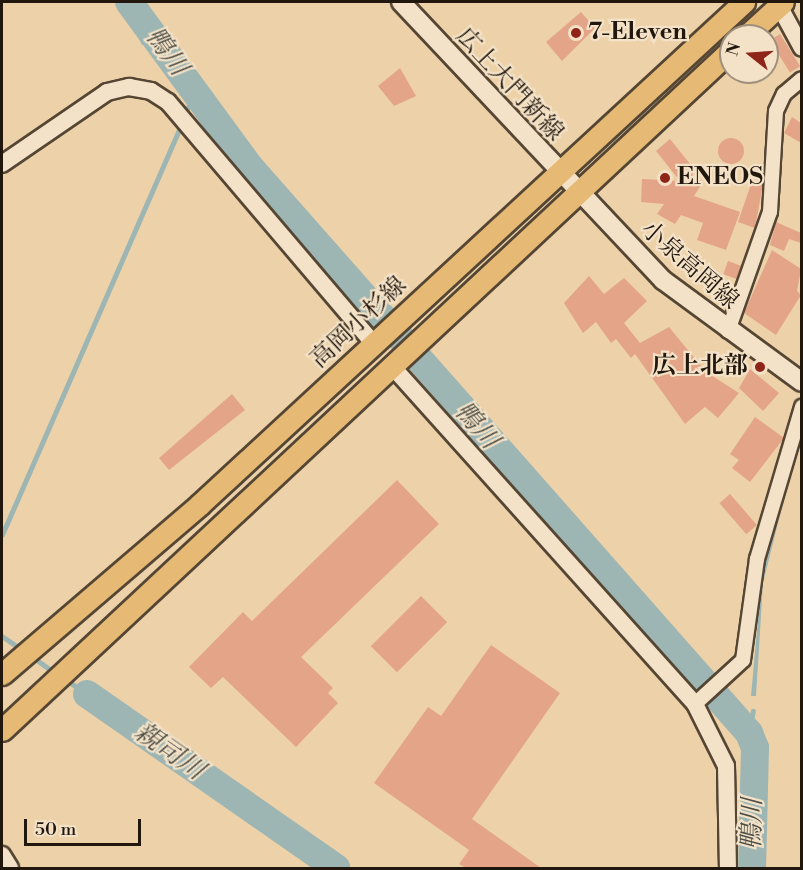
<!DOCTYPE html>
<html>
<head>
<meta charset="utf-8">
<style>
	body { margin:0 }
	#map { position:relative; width:803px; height:870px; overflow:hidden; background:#edd2a9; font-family:"Libre Bodoni","Noto Serif JP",serif }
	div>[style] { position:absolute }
	.water>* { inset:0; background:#9db5b3 }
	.stream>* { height:4.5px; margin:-2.25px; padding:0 2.25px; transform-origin:2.25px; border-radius:2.25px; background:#9db5b3 }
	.river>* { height:28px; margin:-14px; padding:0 14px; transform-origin:14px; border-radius:14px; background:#9db5b3 }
	.building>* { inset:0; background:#e4a488; transform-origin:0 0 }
	.round { border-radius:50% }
	.roads { filter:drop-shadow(2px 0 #554634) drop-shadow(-2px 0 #554634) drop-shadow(0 2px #554634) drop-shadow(0 -2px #554634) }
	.minor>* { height:14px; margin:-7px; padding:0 7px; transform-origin:7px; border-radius:7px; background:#f3e2c7 }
	.tertiary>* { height:16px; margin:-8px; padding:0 8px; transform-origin:8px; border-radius:8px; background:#f3e2c7 }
	.secondary>* { height:18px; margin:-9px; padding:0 9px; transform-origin:9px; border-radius:9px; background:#f3e2c7 }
	.primary>* { height:21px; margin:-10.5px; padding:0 10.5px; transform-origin:10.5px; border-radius:10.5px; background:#e6b974 }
	.dots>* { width:16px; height:16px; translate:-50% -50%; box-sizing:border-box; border:3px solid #f3e2c7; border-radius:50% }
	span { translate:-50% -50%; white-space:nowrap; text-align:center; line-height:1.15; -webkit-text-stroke:4.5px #f3e2c7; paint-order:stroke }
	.poi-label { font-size:24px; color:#22170d; font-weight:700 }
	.left { translate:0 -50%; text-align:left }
	.right { translate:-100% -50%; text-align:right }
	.street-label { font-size:24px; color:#22170d }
	.water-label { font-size:26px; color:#4d4e47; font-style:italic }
	.frame { position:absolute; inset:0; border:3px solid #22170d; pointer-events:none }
	.north { position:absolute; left:719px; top:24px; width:60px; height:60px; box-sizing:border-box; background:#f3e2c7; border:2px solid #9f917d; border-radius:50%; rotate:287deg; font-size:16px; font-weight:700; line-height:24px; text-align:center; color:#22170d }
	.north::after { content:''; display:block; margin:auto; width:21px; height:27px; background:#8f2418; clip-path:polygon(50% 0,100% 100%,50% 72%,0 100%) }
	.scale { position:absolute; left:24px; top:819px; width:117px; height:27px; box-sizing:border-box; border:3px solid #22170d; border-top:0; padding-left:8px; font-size:18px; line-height:21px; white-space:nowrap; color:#22170d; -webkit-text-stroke:4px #f3e2c7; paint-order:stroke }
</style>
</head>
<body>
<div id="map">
	<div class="water">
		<div style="clip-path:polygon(121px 2px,138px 2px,157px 30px,165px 31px,161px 35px,186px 70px,174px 78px,149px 42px,142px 45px)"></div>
		<div style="clip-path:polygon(801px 431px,763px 583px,756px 696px,751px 696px,763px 565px)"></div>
	</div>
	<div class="stream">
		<div style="left:185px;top:114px;width:22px;rotate:-66deg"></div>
		<div style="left:2px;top:535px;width:447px;rotate:-66.4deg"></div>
		<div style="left:2px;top:636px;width:23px;rotate:34deg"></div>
		<div style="left:33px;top:657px;width:27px;rotate:36deg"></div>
		<div style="left:65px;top:679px;width:27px;rotate:34deg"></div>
		<div style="left:749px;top:733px;width:22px;rotate:-80deg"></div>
	</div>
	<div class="river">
		<div style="left:129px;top:2px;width:203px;rotate:53.8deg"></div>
		<div style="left:249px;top:166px;width:756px;rotate:48.59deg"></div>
		<div style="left:749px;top:733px;width:16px;rotate:68deg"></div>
		<div style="left:755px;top:748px;width:120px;rotate:91.4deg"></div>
		<div style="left:87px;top:694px;width:304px;rotate:34.9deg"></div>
	</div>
	<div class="building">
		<div style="clip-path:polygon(581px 12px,595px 28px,562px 61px,546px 42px)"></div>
		<div style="left:780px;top:34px;width:38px;height:12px;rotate:58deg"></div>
		<div style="clip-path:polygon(400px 68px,416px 96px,394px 106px,378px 86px)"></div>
		<div style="clip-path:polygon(792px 117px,801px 123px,801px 143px,784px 133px)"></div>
		<div class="round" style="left:718px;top:138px;width:26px;height:26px"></div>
		<div style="clip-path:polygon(670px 139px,695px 170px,692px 176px,703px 182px,694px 196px,740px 212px,726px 250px,697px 240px,703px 223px,681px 215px,675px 224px,657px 214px,664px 204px,641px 202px,642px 179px,680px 181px,656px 151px)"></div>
		<div style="clip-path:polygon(752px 181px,763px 184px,755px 228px,738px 222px)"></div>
		<div style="clip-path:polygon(776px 222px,801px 233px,801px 243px,789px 239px,784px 251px,770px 245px)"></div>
		<div style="clip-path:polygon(772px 250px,801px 269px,797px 291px,801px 295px,776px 335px,744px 313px)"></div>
		<div style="left:728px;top:261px;width:15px;height:14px;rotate:20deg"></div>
		<div style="clip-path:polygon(589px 276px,604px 294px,624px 278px,647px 301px,624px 323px,640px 343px,669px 327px,706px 372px,739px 393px,718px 418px,705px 407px,685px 424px,635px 354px,631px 358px,616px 339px,611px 343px,596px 322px,583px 333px,564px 303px)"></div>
		<div style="clip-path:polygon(750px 369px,779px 393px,763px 411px,739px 388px)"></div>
		<div style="clip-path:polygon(232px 394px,245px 410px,169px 470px,159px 458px)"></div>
		<div style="clip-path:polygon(755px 417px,784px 438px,750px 482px,732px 468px,739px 460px,730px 454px)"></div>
		<div style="clip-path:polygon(397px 480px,439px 524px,301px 657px,333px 688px,328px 693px,338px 703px,296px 747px,223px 677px,211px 688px,189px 667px,243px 612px,252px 621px)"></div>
		<div style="left:730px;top:494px;width:41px;height:14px;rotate:49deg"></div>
		<div style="left:421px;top:596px;width:37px;height:71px;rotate:45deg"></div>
		<div style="clip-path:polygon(491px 645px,560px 693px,472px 819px,541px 868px,466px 868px,459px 864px,469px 850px,374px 783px,428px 707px,441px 716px)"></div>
	</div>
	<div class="roads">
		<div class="minor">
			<div style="left:728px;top:331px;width:126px;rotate:-70.6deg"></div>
			<div style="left:770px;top:212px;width:101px;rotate:-86.6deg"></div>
			<div style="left:776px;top:111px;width:19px;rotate:-65deg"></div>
			<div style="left:784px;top:94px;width:23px;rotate:-40deg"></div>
			<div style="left:695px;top:704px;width:65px;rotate:-42.5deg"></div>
			<div style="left:743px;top:660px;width:102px;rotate:-82.1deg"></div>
			<div style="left:757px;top:559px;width:159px;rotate:-73.5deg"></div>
		</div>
		<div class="tertiary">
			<div style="left:777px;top:2px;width:52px;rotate:61.5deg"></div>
			<div style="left:2px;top:164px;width:127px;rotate:-34.4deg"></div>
			<div style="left:107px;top:92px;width:23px;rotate:-13deg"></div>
			<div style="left:129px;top:87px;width:22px;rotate:10deg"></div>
			<div style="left:151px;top:91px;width:20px;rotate:33deg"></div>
			<div style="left:168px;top:102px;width:319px;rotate:49.6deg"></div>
			<div style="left:391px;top:365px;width:455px;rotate:48.1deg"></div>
			<div style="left:695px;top:704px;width:69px;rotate:63.4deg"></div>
			<div style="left:726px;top:766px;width:102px;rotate:88.9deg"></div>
			<div style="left:2px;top:855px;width:15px;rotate:58deg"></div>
		</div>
		<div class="secondary">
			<div style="left:401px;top:2px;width:382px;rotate:46.7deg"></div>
			<div style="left:663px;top:280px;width:172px;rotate:36.3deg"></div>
		</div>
		<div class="primary">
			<div style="left:746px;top:36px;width:50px;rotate:-42.6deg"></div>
			<div style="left:2px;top:674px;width:260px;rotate:-40.6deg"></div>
			<div style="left:199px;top:505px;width:742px;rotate:-42.71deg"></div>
			<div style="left:2px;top:730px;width:997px;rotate:-43.01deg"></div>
		</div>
	</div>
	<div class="dots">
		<div style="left:576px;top:33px;background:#8f2418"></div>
		<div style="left:665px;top:178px;background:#8f2418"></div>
		<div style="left:760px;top:367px;background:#8f2418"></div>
	</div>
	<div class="poi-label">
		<span class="left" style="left:588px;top:33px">7-Eleven</span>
		<span class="left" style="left:677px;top:178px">ENEOS</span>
		<span class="right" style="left:748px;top:367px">広上北部</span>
	</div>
	<div class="street-label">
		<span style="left:509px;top:85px;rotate:47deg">広上大門新線</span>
		<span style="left:689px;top:266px;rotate:41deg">小泉高岡線</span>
		<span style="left:359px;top:323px;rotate:-43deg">高岡小杉線</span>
	</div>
	<div class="water-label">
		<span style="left:166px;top:52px;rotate:54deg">鴨川</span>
		<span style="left:476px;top:426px;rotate:49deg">鴨川</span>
		<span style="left:169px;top:752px;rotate:35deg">親司川</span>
		<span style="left:753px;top:824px;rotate:-89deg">鴨川</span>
	</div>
	<div class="frame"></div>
	<div class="north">N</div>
	<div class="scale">50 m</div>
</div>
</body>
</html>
